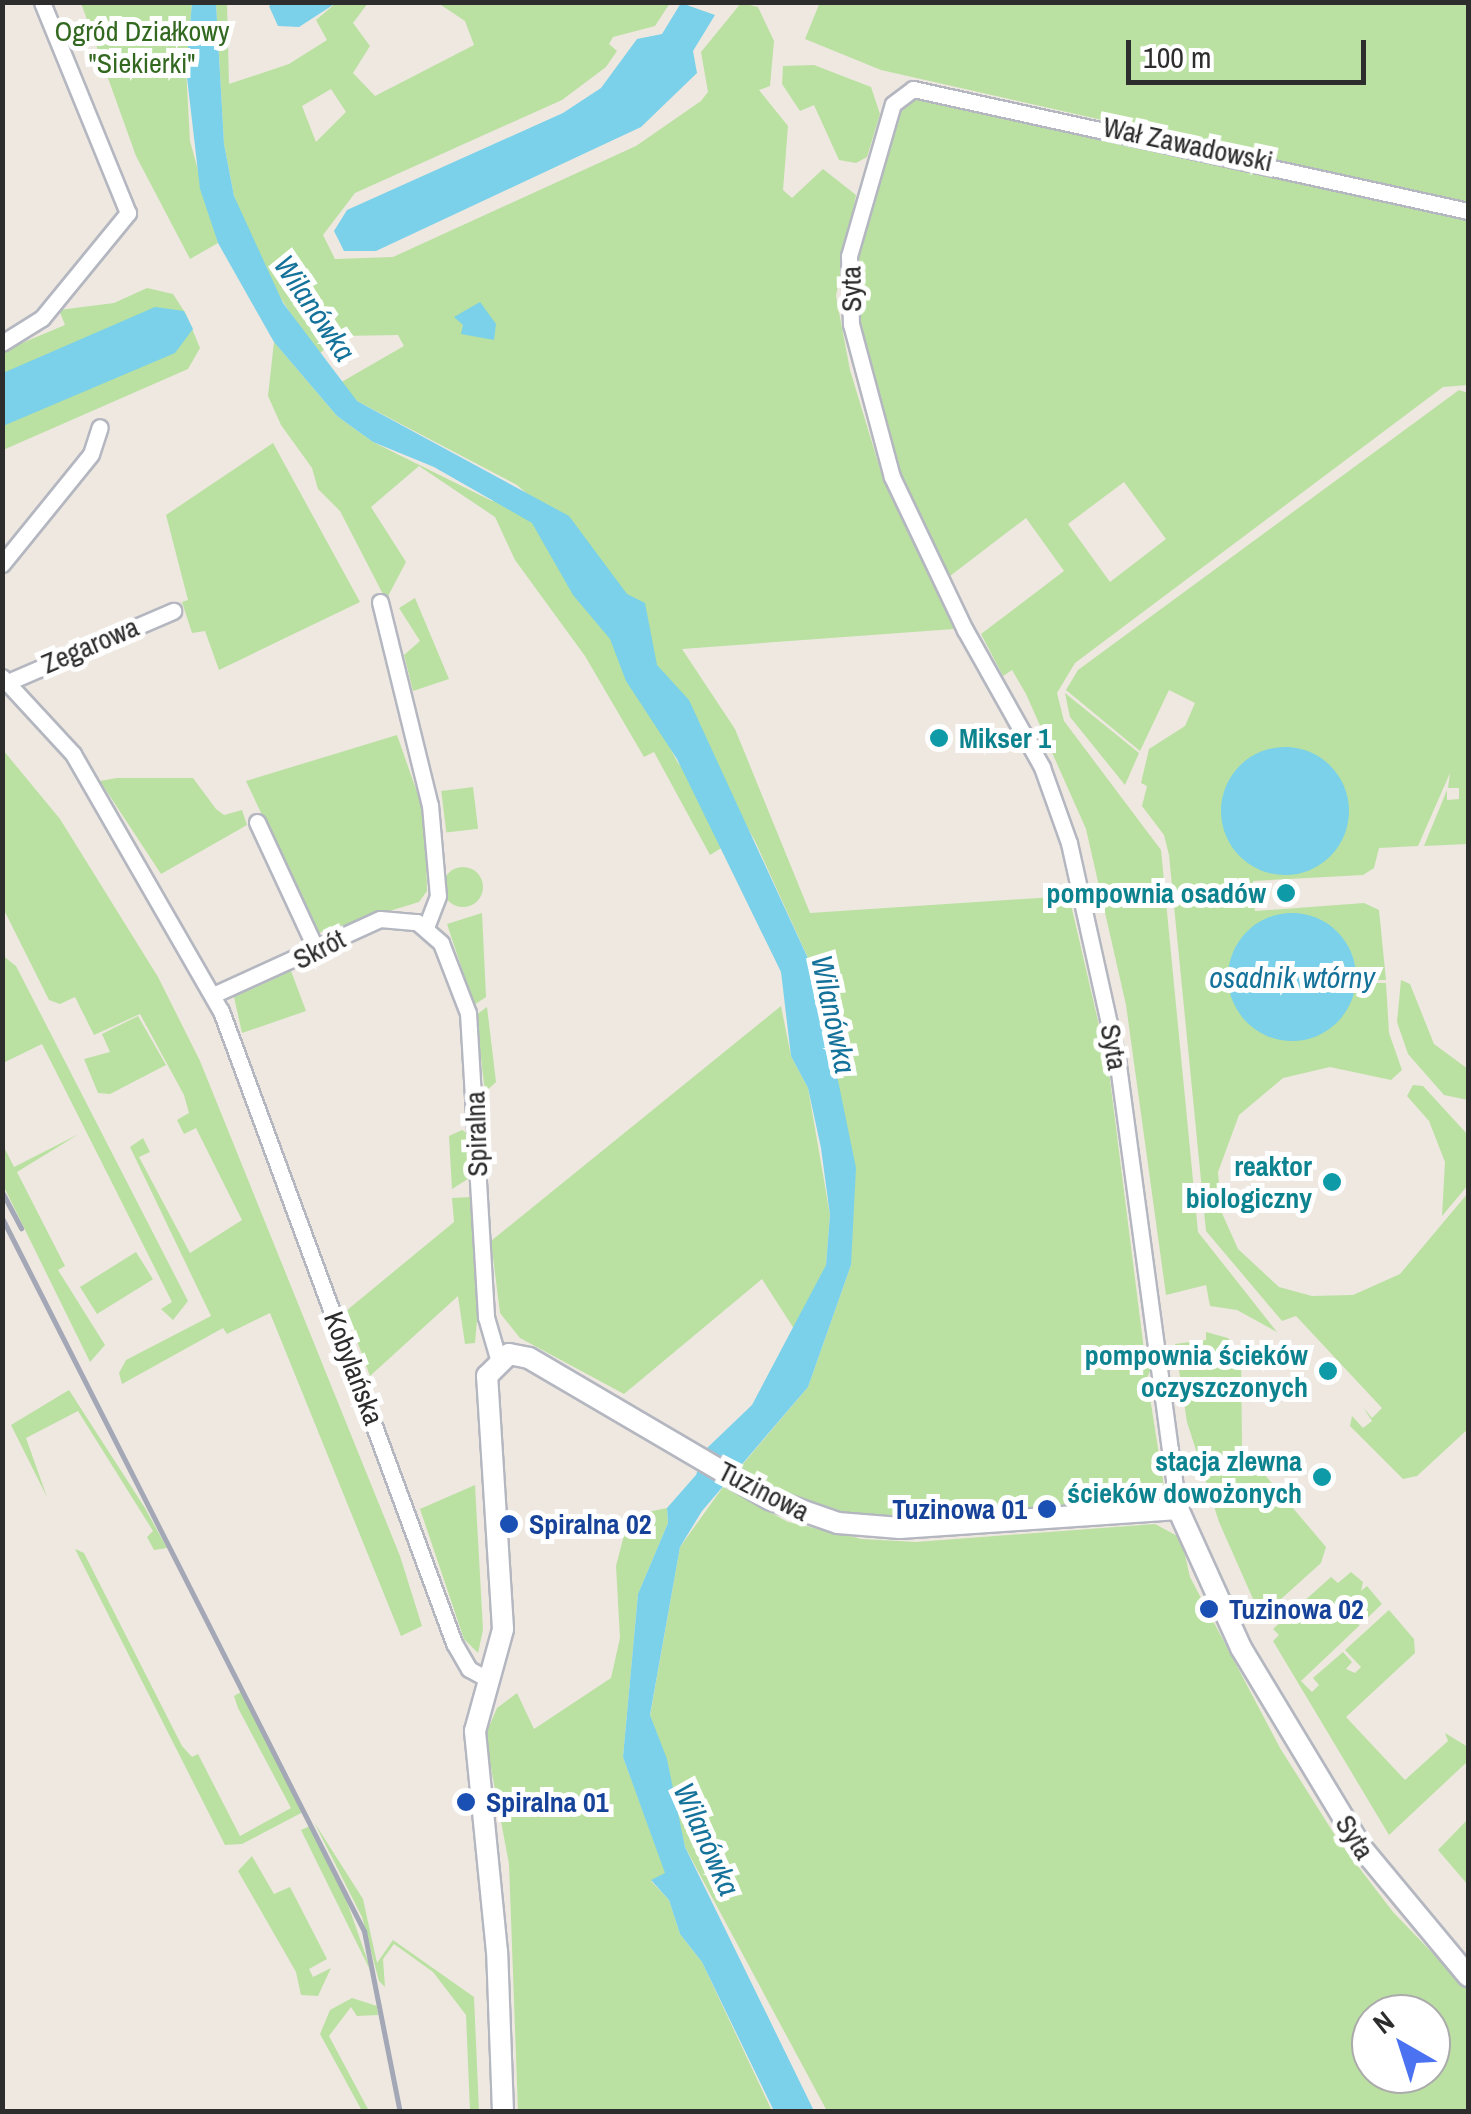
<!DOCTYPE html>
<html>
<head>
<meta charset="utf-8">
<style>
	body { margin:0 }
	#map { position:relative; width:1471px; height:2114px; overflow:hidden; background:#eee8e1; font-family:"Archivo Narrow",sans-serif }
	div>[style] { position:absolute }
	.green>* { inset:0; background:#bae1a1; transform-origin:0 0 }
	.round { border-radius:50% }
	.water>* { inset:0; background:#7ad1e9 }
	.roads { filter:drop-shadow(2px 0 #b4b7c0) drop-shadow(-2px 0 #b4b7c0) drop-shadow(0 2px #b4b7c0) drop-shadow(0 -2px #b4b7c0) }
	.minor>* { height:15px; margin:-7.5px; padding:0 7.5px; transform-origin:7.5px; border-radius:7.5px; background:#fff }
	.tertiary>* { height:20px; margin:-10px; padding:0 10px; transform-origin:10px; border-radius:10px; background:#fff }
	.rail>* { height:5px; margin:-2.5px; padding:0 2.5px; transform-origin:2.5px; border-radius:2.5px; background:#a3a7b6 }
	.dots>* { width:28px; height:28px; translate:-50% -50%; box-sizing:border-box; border:5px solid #fff; border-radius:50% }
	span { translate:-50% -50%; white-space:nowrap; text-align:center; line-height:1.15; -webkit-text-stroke:10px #fff; paint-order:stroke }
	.park-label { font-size:28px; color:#32681f }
	.street-label { font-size:28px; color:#2d2d2d }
	.culture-label { font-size:28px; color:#0d838f; font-weight:700 }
	.left { translate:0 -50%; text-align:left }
	.right { translate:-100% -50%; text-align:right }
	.transit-label { font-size:28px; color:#164399; font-weight:700 }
	.water-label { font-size:30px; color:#15729a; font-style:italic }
	.frame { position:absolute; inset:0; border:5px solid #2d2d2d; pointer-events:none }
	.north { position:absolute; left:1351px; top:1994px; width:100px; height:100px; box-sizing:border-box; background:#fff; border:2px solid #ababab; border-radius:50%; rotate:321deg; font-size:28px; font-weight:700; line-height:40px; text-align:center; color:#2d2d2d }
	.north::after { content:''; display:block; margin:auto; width:35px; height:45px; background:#4b72f1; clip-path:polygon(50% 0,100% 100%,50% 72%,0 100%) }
	.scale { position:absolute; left:1126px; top:40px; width:240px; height:45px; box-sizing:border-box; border:5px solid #2d2d2d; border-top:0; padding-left:12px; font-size:30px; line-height:35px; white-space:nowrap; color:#2d2d2d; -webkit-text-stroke:8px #fff; paint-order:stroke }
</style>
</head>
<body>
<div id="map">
	<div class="green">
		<div style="clip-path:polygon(820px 2px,1468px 3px,1468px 203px,881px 70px,805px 39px)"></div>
		<div style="clip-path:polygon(81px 3px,192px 3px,186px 69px,190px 141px,218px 243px,190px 259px,136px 156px)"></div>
		<div style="clip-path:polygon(evenodd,216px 3px,227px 3px,229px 84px,289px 64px,327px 40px,316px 20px,336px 3px,368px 3px,353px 23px,370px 46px,353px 73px,375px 96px,474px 45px,465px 21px,438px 3px,670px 3px,655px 26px,613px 37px,609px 44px,617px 51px,606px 67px,562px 100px,355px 193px,323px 235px,335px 259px,393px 257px,636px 146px,701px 101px,708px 92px,701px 52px,741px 3px,758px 7px,774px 41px,770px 86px,759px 90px,788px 126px,783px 190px,792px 198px,823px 169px,856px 195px,836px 296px,850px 370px,884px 482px,954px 629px,682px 649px,735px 729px,810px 913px,1069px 896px,1108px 1064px,1146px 1366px,1152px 1367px,1147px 1378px,1165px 1493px,1158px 1501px,899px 1519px,843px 1517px,795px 1504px,737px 1471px,808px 1387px,851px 1265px,817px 978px,755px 841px,585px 545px,517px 485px,357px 401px,338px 384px,404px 346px,398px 335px,339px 336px,318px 355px,268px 279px,234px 196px,224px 144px,216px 3px,331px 89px,346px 112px,316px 142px,302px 106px,331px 89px)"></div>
		<div style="clip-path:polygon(814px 65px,871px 87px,880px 114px,867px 157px,856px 163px,839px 160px,814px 105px,800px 111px,782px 84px,783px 66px)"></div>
		<div style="clip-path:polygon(evenodd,944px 99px,1468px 220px,1468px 385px,1443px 387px,1075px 663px,1057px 693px,1064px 721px,1161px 850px,1198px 1232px,1277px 1332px,1237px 1310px,1210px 1306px,1206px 1285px,1166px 1295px,1126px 1005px,1086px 829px,1026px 694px,1012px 670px,1003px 676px,981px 634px,1064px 571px,1026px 518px,950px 576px,906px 491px,882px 417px,858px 314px,859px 256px,897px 115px,915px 100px,944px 99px,1124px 482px,1166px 539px,1110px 582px,1068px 524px,1124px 482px)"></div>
		<div style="clip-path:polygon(147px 288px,173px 294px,186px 314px,200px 348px,188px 369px,3px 450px,3px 351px,65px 325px,59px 310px,114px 303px)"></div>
		<div style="clip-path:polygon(274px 342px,337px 416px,373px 442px,492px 501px,512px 501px,560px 540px,678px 763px,729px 818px,723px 847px,710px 855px,654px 752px,644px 757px,585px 656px,515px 560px,495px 517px,419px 466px,371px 507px,406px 562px,386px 600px,340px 511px,318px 489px,312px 468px,281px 425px,268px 396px)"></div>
		<div style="clip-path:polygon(1459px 390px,1468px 393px,1468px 844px,1424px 846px,1447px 790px,1447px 800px,1459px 799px,1459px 788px,1448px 788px,1450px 773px,1418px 846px,1379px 848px,1374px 868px,1363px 875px,1253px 881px,1255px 911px,1364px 903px,1379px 910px,1386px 980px,1376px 980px,1373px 970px,1373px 983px,1386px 983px,1389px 1033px,1402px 1070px,1391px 1080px,1330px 1067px,1283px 1078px,1239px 1115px,1218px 1172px,1221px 1211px,1238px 1249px,1279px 1287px,1312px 1296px,1353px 1295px,1400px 1274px,1468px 1193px,1468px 1429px,1417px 1476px,1403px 1479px,1350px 1426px,1352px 1416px,1363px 1428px,1372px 1421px,1363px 1407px,1372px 1418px,1382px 1408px,1296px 1316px,1282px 1321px,1206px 1231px,1169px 855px,1164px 835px,1142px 806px,1147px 786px,1141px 783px,1149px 749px,1185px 726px,1195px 703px,1169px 690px,1140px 751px,1066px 690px,1078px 670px)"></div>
		<div style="clip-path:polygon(273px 443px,360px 602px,219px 670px,205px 631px,192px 633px,182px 602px,188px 600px,166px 515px)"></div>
		<div style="clip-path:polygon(415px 598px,449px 679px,413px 691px,404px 655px,420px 641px,399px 608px)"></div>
		<div style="clip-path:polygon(1065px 693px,1139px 753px,1125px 785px,1070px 717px)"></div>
		<div style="clip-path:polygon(397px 735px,425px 815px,427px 891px,419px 902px,318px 933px,246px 781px)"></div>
		<div style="clip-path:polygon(3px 750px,60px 819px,158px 977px,200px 1061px,400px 1556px,422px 1626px,401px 1636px,270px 1313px,227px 1334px,223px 1328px,122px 1384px,119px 1373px,126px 1360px,211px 1316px,130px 1147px,143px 1138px,150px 1152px,139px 1157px,190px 1253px,242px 1220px,196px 1128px,184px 1134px,177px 1120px,189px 1113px,184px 1095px,140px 1014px,94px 1035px,75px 997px,60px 1004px,49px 1000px,3px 908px)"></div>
		<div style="clip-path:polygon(117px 778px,193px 778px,216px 809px,224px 815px,242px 810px,247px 825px,161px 874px,100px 781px)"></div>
		<div style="left:473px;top:787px;width:42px;height:32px;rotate:83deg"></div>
		<div class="round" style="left:443px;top:867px;width:40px;height:40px"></div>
		<div style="clip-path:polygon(482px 913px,486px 997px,474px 1005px,447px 924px)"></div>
		<div style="clip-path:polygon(2px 955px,16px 966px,188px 1301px,173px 1320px,161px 1309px,172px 1302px,42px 1044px,3px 1063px)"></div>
		<div style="clip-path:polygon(291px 971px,306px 1011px,242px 1033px,234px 997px)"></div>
		<div style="clip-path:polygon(1401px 980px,1410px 984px,1434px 1044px,1468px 1069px,1468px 1100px,1444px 1095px,1408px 1054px,1397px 1022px)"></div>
		<div style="clip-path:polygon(781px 1006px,791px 1056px,808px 1088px,830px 1215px,826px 1265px,796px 1332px,762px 1279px,624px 1394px,520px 1338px,500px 1313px,491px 1241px)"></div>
		<div style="clip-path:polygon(487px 1007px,496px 1082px,485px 1092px,476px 1015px)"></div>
		<div style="clip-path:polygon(138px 1016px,166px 1065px,110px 1094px,98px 1093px,84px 1059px,110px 1052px,102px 1034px)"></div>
		<div style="clip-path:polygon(1413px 1085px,1423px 1086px,1468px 1135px,1468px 1185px,1442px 1216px,1445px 1162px,1429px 1121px,1407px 1096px)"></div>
		<div style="clip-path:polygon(462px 1130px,470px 1135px,471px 1177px,452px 1189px,449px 1136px)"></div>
		<div style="clip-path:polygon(79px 1134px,17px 1172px,65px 1266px,58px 1270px,105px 1345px,90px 1362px,3px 1185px,3px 1145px,14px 1167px)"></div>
		<div style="clip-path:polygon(471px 1197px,479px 1297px,475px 1343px,465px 1344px,458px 1296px,370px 1376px,346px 1311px,454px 1222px,452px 1198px)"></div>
		<div style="left:136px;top:1252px;width:32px;height:66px;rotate:58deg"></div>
		<div style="clip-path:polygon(1206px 1332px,1228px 1338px,1241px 1354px,1242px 1448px,1326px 1547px,1321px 1563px,1261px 1617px,1219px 1522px,1187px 1422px,1175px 1344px,1206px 1340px)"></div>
		<div style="clip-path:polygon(69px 1390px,145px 1508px,167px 1548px,154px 1550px,147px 1537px,153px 1531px,78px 1411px,26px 1438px,47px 1497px,11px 1425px)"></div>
		<div style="clip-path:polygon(475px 1485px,483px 1630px,478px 1653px,464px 1639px,420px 1509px)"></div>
		<div style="clip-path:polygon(evenodd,723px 1487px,788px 1522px,862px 1539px,916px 1542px,1155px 1524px,1181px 1538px,1190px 1577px,1280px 1748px,1338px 1840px,1393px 1912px,1468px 1990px,1468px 2111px,827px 2111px,685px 1847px,650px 1716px,680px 1547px,723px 1487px,1371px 2014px,1431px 2014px,1431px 2074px,1371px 2074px,1371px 2014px)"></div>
		<div style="clip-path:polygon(667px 1508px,668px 1523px,638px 1594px,623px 1757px,666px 1873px,651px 1881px,669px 1900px,680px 1934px,702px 1962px,772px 2111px,518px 2111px,509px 1864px,485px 1736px,497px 1708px,517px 1693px,534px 1729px,611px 1678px,620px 1638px,616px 1566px,629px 1516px)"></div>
		<div style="clip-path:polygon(75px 1549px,84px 1553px,182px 1746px,192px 1757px,198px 1754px,240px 1836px,291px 1808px,238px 1708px,234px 1696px,243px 1691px,303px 1812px,242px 1844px,225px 1845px)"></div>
		<div style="clip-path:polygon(1351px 1572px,1363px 1582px,1361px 1591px,1367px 1586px,1382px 1604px,1362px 1623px,1352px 1612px,1344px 1618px,1360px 1625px,1301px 1681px,1312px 1692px,1319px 1685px,1313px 1678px,1343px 1652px,1352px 1662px,1346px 1669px,1355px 1673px,1361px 1667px,1345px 1650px,1389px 1610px,1414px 1639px,1415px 1653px,1346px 1717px,1405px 1780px,1448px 1741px,1445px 1733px,1468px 1747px,1468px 1761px,1389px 1835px,1273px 1641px,1279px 1635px,1273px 1629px,1331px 1577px,1338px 1583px)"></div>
		<div style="clip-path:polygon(1468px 1819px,1468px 1885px,1438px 1850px)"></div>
		<div style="clip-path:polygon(314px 1822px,363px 1899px,377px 1963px,393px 1940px,474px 1997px,479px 2111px,470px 2111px,466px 2015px,433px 1972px,394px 1944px,383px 1959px,385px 1987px,379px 1981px,362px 1917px)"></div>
		<div style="clip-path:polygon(310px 1826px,346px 1899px,373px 1976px,301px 1830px)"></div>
		<div style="clip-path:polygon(252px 1856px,274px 1894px,290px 1887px,327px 1959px,309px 1969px,313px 1977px,331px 1968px,318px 1996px,301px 1995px,296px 1972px,238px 1871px)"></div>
		<div style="clip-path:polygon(352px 1998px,377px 2006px,378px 2015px,357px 2016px,351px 2007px,329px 2036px,369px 2111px,362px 2111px,320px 2034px,330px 2010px)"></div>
	</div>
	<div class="water">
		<div style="clip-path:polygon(276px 2px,336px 2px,336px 3px,299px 27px,278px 26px,269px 6px)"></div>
		<div style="clip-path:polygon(192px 3px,216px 3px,224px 144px,234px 196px,283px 303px,357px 401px,569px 516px,627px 594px,645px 603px,657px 665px,689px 700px,817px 978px,856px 1168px,851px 1265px,808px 1387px,702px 1511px,680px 1547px,650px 1715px,667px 1759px,685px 1847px,814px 2111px,774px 2111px,702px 1962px,680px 1934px,669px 1900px,651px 1880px,665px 1873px,623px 1757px,638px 1594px,668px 1523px,667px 1508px,696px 1475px,705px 1450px,752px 1405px,826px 1265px,830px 1215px,821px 1148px,808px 1088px,791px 1056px,781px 972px,677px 759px,626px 681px,610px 639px,573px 595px,532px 523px,434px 467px,373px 442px,337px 416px,274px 342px,218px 243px,200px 189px,186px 69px)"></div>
		<div style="clip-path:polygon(681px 3px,715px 15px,693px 51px,697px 73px,641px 127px,376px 251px,344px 251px,334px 231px,347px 210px,563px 113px,601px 88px,637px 39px,662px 34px)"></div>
		<div style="clip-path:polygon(480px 302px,496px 324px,494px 340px,461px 334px,463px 325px,454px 317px)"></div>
		<div style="clip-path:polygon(155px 307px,184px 311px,193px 329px,175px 353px,3px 426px,3px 373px)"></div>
		<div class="round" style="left:1221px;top:747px;width:128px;height:128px"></div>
		<div class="round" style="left:1228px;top:913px;width:128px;height:128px"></div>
	</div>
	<div class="roads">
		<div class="minor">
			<div style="left:2px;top:343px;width:47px;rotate:-32deg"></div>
			<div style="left:42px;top:318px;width:136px;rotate:-50.7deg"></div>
			<div style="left:128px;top:213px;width:228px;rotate:-112.2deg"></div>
			<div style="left:2px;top:564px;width:141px;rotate:-51deg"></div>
			<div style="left:91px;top:454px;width:28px;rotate:-72deg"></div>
			<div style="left:380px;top:602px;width:209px;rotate:76.2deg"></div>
			<div style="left:430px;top:805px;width:91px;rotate:85deg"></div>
			<div style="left:438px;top:896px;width:34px;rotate:111deg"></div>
			<div style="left:2px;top:677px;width:105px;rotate:47.3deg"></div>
			<div style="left:73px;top:754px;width:297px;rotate:60.1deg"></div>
			<div style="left:221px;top:1011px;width:674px;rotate:69.76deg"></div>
			<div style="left:454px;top:1643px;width:30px;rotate:60deg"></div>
			<div style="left:469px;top:1669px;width:24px;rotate:28deg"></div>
			<div style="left:8px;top:682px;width:180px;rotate:-23.3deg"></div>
			<div style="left:257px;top:822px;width:142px;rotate:65.1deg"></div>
			<div style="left:213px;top:995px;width:183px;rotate:-24.5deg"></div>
			<div style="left:380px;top:919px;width:37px;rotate:5deg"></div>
			<div style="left:417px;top:922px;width:32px;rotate:41deg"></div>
			<div style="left:441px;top:943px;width:75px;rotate:68.9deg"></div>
			<div style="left:468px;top:1013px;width:305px;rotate:86.6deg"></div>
			<div style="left:486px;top:1317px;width:43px;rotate:73.7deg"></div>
			<div style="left:1178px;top:1509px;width:449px;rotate:-97.7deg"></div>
			<div style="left:1118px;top:1064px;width:226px;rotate:-102.5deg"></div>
			<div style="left:1069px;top:843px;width:81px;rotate:-109.6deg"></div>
			<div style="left:1042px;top:767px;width:157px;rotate:-119.3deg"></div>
			<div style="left:965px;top:630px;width:170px;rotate:-115.5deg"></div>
			<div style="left:892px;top:477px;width:158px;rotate:-105deg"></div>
			<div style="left:851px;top:324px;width:68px;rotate:-91.7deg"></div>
			<div style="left:849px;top:256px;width:158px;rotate:-73.9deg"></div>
			<div style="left:893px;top:104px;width:25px;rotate:-37deg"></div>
			<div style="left:913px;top:89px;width:568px;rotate:12.4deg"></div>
		</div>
		<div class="tertiary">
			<div style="left:503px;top:2112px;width:160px;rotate:-92.1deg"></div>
			<div style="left:497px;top:1952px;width:222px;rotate:-95.7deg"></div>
			<div style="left:475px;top:1731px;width:106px;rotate:-74.6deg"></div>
			<div style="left:503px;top:1629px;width:254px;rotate:-93.6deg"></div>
			<div style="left:487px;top:1376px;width:31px;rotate:-45deg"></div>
			<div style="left:509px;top:1354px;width:20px;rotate:11deg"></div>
			<div style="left:529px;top:1358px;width:278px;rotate:30.4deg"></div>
			<div style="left:769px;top:1499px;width:73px;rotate:19.2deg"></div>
			<div style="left:838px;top:1523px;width:62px;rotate:4.6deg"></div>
			<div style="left:900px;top:1528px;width:279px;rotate:-3.9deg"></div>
			<div style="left:1178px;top:1509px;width:153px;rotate:65.6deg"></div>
			<div style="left:1241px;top:1648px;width:232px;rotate:58.9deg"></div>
			<div style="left:1361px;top:1847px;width:168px;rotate:50.3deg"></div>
		</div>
	</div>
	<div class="rail">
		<div style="left:2px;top:1192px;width:41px;rotate:62.2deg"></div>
		<div style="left:2px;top:1218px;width:800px;rotate:63.08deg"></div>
		<div style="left:364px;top:1931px;width:185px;rotate:78.8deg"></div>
	</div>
	<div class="dots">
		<div style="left:939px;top:738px;background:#0f9aa8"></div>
		<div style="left:1286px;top:893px;background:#0f9aa8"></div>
		<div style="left:1332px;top:1182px;background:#0f9aa8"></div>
		<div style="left:1328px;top:1371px;background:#0f9aa8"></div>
		<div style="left:1322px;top:1477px;background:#0f9aa8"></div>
		<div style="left:1047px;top:1509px;background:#1a4fb4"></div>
		<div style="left:509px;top:1524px;background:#1a4fb4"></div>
		<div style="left:1209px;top:1609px;background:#1a4fb4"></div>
		<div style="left:466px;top:1802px;background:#1a4fb4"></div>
	</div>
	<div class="park-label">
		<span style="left:142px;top:47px">Ogród Działkowy<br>"Siekierki"</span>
	</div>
	<div class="street-label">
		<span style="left:1188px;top:144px;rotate:12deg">Wał Zawadowski</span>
		<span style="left:851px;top:289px;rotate:-91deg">Syta</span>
		<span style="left:90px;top:645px;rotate:-23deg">Zegarowa</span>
		<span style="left:319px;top:949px;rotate:-27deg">Skrót</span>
		<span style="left:1114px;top:1047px;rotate:80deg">Syta</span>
		<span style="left:476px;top:1134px;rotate:-92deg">Spiralna</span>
		<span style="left:354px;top:1368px;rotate:69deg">Kobylańska</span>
		<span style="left:764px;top:1491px;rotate:27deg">Tuzinowa</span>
		<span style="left:1355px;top:1837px;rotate:58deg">Syta</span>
	</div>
	<div class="culture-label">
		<span class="left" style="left:959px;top:738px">Mikser 1</span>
		<span class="right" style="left:1266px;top:893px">pompownia osadów</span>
		<span class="right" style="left:1312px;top:1182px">reaktor<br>biologiczny</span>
		<span class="right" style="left:1308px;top:1371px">pompownia ścieków<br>oczyszczonych</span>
		<span class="right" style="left:1302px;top:1477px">stacja zlewna<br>ścieków dowożonych</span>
	</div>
	<div class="transit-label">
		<span class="right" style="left:1027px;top:1509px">Tuzinowa 01</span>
		<span class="left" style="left:529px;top:1524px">Spiralna 02</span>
		<span class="left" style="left:1229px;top:1609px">Tuzinowa 02</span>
		<span class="left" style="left:486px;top:1802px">Spiralna 01</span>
	</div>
	<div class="water-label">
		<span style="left:315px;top:308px;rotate:56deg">Wilanówka</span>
		<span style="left:1292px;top:977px">osadnik wtórny</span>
		<span style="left:834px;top:1014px;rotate:78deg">Wilanówka</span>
		<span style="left:707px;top:1839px;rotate:66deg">Wilanówka</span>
	</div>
	<div class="frame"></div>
	<div class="north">N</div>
	<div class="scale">100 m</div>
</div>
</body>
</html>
